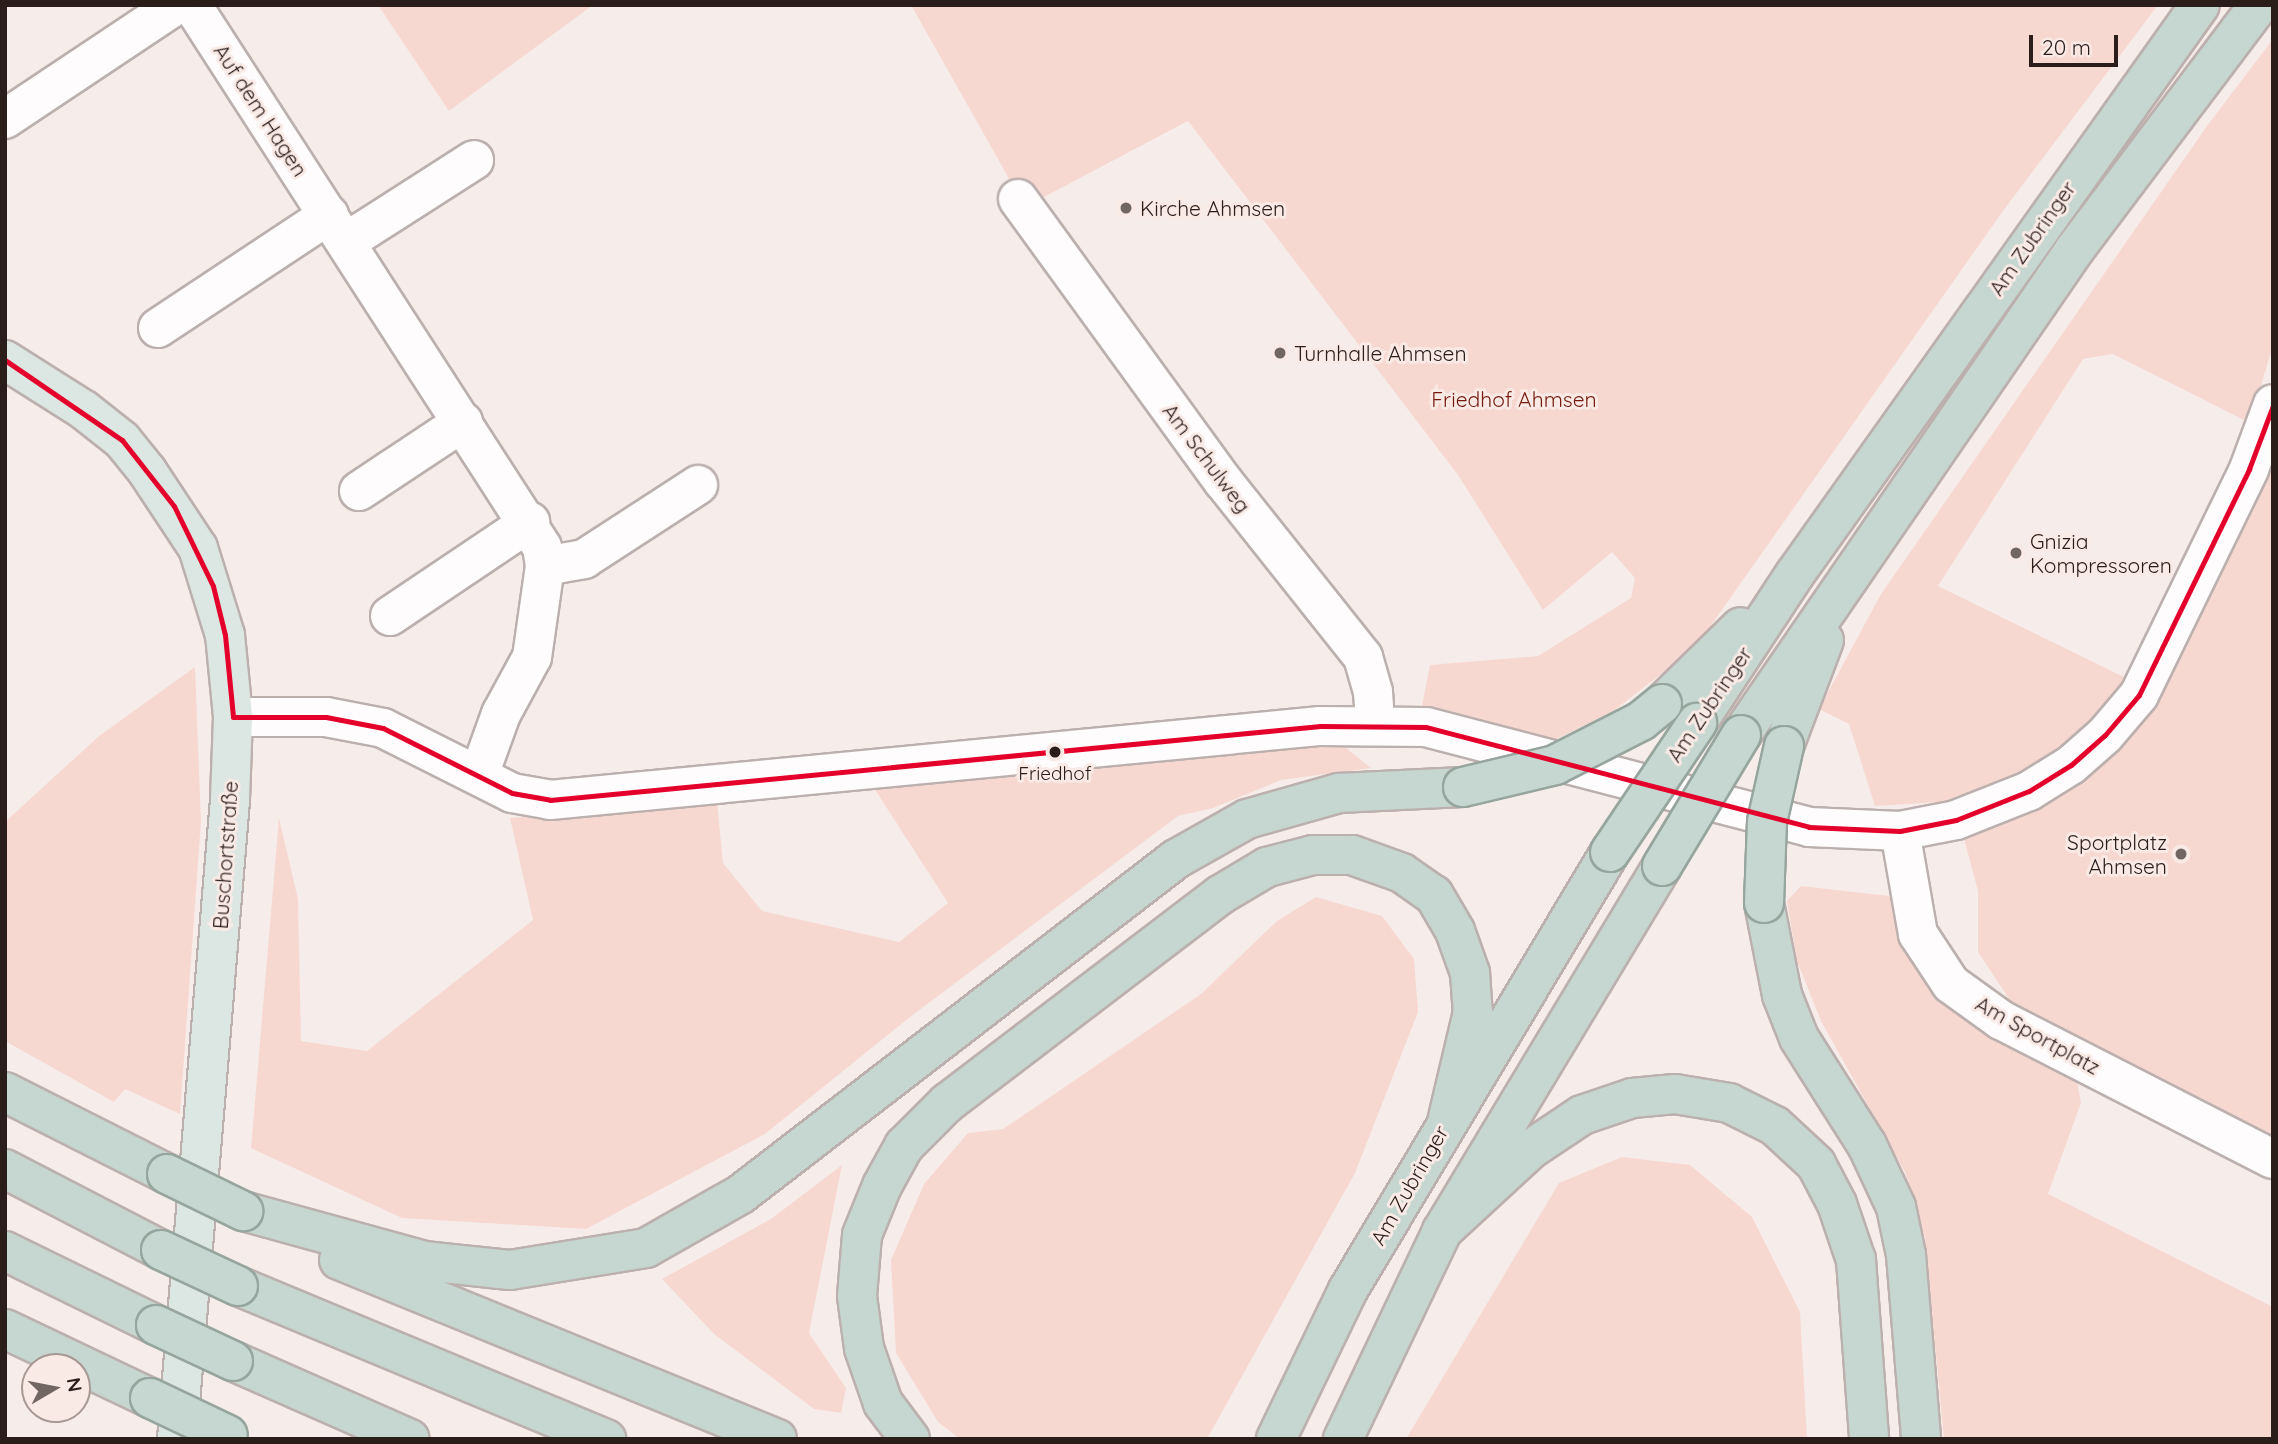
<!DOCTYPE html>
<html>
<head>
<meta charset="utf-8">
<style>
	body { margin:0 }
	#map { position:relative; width:2278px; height:1444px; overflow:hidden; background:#f6edea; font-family:Quicksand,sans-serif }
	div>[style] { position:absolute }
	.green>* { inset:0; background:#f7d8d1 }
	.roads { filter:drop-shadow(2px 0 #bcb0ae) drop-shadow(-2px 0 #bcb0ae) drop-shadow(0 2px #bcb0ae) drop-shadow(0 -2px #bcb0ae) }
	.minor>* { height:38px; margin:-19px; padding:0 19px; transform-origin:19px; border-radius:19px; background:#fefcfc }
	.major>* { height:38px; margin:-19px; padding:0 19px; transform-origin:19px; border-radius:19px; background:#dce6e2 }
	.highway>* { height:38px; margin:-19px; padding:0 19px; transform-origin:19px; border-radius:19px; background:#c5d7d0 }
	.bridges { filter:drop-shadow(2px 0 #96a59e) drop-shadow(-2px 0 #96a59e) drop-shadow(0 2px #96a59e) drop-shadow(0 -2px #96a59e) }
	.highway-bridge>* { height:38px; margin:-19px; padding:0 19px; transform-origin:19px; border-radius:19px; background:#c5d7d0 }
	.bus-1>* { height:5px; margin:-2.5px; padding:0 2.5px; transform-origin:2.5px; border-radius:2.5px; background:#e4002b }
	.dots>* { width:19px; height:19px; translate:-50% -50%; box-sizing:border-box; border:4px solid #faeae6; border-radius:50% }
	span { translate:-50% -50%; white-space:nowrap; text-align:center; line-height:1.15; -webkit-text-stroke:6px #faeae6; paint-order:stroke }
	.bus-label { font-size:19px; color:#2b1d1a }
	.street-label { font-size:21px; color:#2b1d1a }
	.poi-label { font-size:21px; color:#2b1d1a }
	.left { translate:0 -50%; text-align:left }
	.right { translate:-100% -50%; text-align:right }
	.park-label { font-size:21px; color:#761a0b }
	.frame { position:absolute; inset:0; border:7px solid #2b1d1a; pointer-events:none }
	.north { position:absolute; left:21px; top:1353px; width:70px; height:70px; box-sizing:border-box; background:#faeae6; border:2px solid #a79894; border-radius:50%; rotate:80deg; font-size:19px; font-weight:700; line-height:28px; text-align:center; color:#2b1d1a }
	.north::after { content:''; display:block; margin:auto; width:24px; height:32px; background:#726663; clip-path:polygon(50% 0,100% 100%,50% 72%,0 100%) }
	.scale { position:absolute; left:2029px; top:35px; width:89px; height:32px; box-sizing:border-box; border:4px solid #2b1d1a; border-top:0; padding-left:9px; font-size:21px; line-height:24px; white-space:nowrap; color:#2b1d1a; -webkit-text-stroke:5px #faeae6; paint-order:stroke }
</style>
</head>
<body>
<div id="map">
	<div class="green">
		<div style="clip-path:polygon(378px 5px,593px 5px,449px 111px)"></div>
		<div style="clip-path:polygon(911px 5px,2158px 5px,2003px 211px,1695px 648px,1612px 712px,1546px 744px,1483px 721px,1422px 706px,1430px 665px,1538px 656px,1631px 598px,1635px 578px,1612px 552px,1543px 610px,1458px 475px,1188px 121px,1042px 198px,1020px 198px)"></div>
		<div style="clip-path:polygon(2273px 39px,2273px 345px,2250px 423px,2113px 354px,2083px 359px,1938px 586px,2128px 679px,2064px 751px,2022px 777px,1954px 801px,1875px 806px,1849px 724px,1819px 709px,1881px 594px,2207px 126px)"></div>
		<div style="clip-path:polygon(2273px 467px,2273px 1138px,2019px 1014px,1978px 952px,1978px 891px,1963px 835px,2036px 809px,2117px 749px,2161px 695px)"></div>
		<div style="clip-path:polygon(195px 667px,201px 821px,180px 1114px,125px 1089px,114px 1102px,5px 1041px,5px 822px,99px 736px)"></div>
		<div style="clip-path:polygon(1340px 743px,1371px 768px,1281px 780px,1213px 808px,1178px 816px,910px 1017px,765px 1134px,586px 1229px,402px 1218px,251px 1148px,279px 818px,298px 899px,301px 1041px,367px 1051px,533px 920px,510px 818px,717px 801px,723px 863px,762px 911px,899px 942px,948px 903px,872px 785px)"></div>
		<div style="clip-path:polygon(1801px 886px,1898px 897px,1910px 943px,2075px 1070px,2081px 1103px,2048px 1194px,2273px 1307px,2273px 1439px,1944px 1439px,1925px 1238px,1905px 1172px,1821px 1021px,1797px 961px,1787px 901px)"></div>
		<div style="clip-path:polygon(1316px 897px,1382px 916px,1414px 959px,1418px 1012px,1355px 1173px,1207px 1439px,960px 1439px,938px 1422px,896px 1353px,891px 1260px,924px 1184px,968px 1133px,1003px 1129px,1201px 994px,1277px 921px)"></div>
		<div style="clip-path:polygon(1622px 1157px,1690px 1165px,1752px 1217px,1800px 1312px,1807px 1439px,1406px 1439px,1559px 1183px)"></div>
		<div style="clip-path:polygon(842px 1165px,809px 1333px,846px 1388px,841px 1413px,814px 1409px,714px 1334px,662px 1279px,771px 1219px)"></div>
	</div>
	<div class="roads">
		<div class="minor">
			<div style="left:192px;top:5px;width:645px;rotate:57.15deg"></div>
			<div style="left:542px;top:547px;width:19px;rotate:81deg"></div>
			<div style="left:545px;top:566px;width:92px;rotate:98.1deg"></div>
			<div style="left:532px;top:657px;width:65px;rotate:118.5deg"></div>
			<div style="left:501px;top:714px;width:65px;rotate:109.8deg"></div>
			<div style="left:5px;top:119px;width:206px;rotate:-33.7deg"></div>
			<div style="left:1018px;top:199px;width:349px;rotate:54deg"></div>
			<div style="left:1223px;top:481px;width:225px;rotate:51.5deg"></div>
			<div style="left:1363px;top:657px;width:36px;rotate:74deg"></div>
			<div style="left:1373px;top:692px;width:32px;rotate:86deg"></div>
			<div style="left:346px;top:242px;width:152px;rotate:-32.6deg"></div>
			<div style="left:158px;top:328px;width:205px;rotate:-33.5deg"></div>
			<div style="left:359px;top:491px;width:125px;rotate:-33.6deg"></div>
			<div style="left:545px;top:566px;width:40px;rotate:-10deg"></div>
			<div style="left:584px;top:559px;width:136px;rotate:-33deg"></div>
			<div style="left:390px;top:616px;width:169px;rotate:-33.9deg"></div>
			<div style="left:233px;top:717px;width:93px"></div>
			<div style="left:326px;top:717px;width:58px;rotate:10.9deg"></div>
			<div style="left:383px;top:728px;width:144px;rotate:26.7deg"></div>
			<div style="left:512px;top:793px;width:39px;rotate:10deg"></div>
			<div style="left:550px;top:800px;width:774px;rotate:-5.49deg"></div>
			<div style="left:1320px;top:726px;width:106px;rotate:0.5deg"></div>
			<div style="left:1426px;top:727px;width:396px;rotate:14.6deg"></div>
			<div style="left:1809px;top:827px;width:91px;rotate:2.5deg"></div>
			<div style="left:1900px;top:831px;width:57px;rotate:-11.1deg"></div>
			<div style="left:1956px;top:820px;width:79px;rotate:-21.7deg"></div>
			<div style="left:2029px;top:791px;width:49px;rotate:-31.8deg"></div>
			<div style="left:2071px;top:765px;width:45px;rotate:-41.4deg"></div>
			<div style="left:2105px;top:735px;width:52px;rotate:-49.6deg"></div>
			<div style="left:2139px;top:695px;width:251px;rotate:-64deg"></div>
			<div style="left:2249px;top:469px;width:69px;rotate:-69.7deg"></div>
			<div style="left:1900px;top:831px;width:105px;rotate:80.1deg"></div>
			<div style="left:1918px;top:934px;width:60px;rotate:56.6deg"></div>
			<div style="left:1951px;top:984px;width:62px;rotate:35.8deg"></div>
			<div style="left:2001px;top:1020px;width:305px;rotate:27.1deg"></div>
		</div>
		<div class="major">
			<div style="left:5px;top:360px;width:93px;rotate:32.3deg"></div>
			<div style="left:84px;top:410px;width:48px;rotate:38.3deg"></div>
			<div style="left:122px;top:440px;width:40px;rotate:51deg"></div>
			<div style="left:147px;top:471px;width:92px;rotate:56.5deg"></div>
			<div style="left:198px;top:548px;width:91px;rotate:72.8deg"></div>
			<div style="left:225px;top:635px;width:82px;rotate:84.4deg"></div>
			<div style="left:233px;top:717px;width:83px;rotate:92.1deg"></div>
			<div style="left:230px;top:800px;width:641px;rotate:94.74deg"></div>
		</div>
		<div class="highway">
			<div style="left:1662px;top:704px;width:110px;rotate:-44.3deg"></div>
			<div style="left:1697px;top:723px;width:178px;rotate:-56.7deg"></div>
			<div style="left:1795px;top:574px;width:698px;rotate:-54.56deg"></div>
			<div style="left:1741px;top:735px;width:590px;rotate:-55.5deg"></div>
			<div style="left:2075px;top:249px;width:306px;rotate:-53deg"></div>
			<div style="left:1784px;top:746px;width:113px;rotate:-69.3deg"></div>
			<div style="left:1764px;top:903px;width:94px;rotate:78.9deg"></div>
			<div style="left:1782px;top:995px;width:46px;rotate:68.4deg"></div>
			<div style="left:1799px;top:1038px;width:127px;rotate:57.6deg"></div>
			<div style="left:1867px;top:1145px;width:68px;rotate:64.9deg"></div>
			<div style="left:1896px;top:1207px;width:49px;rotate:78.2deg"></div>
			<div style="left:1906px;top:1255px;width:185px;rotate:85.3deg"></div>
			<div style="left:5px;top:1092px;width:182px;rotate:26.8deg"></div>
			<div style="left:5px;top:1169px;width:176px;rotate:27.4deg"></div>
			<div style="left:243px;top:1211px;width:188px;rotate:15.4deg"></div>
			<div style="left:424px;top:1261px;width:86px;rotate:6deg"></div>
			<div style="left:510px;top:1270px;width:138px;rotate:-9.2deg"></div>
			<div style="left:646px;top:1248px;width:109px;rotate:-29.6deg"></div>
			<div style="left:741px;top:1194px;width:549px;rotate:-37.6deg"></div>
			<div style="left:1176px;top:859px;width:81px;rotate:-29.4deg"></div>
			<div style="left:1247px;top:819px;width:96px;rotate:-15.8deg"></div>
			<div style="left:1339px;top:793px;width:124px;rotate:-2.8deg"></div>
			<div style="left:1442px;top:1231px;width:121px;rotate:-42.7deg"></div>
			<div style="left:1531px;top:1149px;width:61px;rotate:-33.7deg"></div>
			<div style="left:1582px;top:1115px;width:53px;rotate:-18.8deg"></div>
			<div style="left:1632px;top:1098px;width:43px;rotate:-5.3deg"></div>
			<div style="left:1675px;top:1094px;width:55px;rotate:9.5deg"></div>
			<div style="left:1729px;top:1103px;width:51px;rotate:26.6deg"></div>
			<div style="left:1775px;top:1126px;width:56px;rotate:42.8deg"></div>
			<div style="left:1816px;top:1164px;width:45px;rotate:62.3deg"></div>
			<div style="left:1837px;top:1204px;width:59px;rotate:71.3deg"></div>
			<div style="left:1856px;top:1260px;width:179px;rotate:85.8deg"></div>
			<div style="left:5px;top:1251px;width:168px;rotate:26.1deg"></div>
			<div style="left:339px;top:1260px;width:473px;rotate:22.2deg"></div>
			<div style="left:238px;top:1286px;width:399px;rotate:22.6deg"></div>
			<div style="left:5px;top:1329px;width:161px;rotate:25.4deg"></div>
			<div style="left:233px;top:1361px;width:193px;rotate:23.8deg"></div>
			<div style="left:910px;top:1439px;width:45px;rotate:-126.9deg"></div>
			<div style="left:883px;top:1403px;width:58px;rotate:-109.1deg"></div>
			<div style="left:864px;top:1348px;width:52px;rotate:-97.7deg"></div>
			<div style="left:857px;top:1296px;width:61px;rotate:-85.3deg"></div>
			<div style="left:862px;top:1235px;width:53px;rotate:-67.8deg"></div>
			<div style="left:882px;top:1186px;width:46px;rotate:-61.2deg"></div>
			<div style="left:904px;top:1146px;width:61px;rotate:-45deg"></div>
			<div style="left:947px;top:1103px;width:343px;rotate:-37.3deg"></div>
			<div style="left:1220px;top:895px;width:55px;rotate:-30.8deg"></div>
			<div style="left:1267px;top:867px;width:48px;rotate:-14.6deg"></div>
			<div style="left:1313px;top:855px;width:39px"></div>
			<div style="left:1352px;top:855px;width:53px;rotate:19.8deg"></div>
			<div style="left:1402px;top:873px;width:39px;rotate:35deg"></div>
			<div style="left:1434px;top:895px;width:42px;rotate:59.7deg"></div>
			<div style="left:1455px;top:931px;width:45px;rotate:70.3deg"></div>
			<div style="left:1470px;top:973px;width:39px;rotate:86deg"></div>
			<div style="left:1473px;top:1012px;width:109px;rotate:103.3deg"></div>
			<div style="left:1276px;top:1439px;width:165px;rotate:-64.2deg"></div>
			<div style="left:1348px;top:1290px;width:510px;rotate:-59.11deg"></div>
			<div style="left:1343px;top:1439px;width:230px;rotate:-64.5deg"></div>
			<div style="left:1442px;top:1231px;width:426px;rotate:-58.9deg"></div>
		</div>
	</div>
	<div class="bridges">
		<div class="highway-bridge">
			<div style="left:1463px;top:787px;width:95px;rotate:-13.4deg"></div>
			<div style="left:1555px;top:765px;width:97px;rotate:-27.1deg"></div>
			<div style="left:1641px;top:721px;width:27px;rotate:-39deg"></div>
			<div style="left:1610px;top:852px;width:156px;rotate:-56deg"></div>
			<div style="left:1662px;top:866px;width:153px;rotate:-58.9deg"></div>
			<div style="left:1764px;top:903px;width:81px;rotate:-87.9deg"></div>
			<div style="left:1767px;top:822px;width:78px;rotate:-77.4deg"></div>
			<div style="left:167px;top:1174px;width:85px;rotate:26deg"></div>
			<div style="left:161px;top:1250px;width:85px;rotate:25.1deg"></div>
			<div style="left:156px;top:1325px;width:85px;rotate:25.1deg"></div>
			<div style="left:150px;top:1398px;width:86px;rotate:25.4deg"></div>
		</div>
	</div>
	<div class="bus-1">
		<div style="left:5px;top:360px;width:142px;rotate:34.4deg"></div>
		<div style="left:122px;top:440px;width:84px;rotate:51.8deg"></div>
		<div style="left:174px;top:506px;width:89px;rotate:64deg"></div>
		<div style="left:213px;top:586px;width:50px;rotate:76.2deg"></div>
		<div style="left:225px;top:635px;width:82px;rotate:84.4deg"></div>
		<div style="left:233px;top:717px;width:93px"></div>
		<div style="left:326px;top:717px;width:58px;rotate:10.9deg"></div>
		<div style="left:383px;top:728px;width:144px;rotate:26.7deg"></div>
		<div style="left:512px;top:793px;width:39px;rotate:10deg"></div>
		<div style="left:550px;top:800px;width:774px;rotate:-5.49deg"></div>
		<div style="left:1320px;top:726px;width:106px;rotate:0.5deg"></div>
		<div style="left:1426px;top:727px;width:396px;rotate:14.6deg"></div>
		<div style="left:1809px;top:827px;width:91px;rotate:2.5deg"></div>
		<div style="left:1900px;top:831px;width:57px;rotate:-11.1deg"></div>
		<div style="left:1956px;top:820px;width:79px;rotate:-21.7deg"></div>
		<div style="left:2029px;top:791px;width:49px;rotate:-31.8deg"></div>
		<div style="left:2071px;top:765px;width:45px;rotate:-41.4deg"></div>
		<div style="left:2105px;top:735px;width:52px;rotate:-49.6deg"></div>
		<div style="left:2139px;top:695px;width:251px;rotate:-64deg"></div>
		<div style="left:2249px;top:469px;width:68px;rotate:-69.4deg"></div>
	</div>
	<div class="dots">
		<div style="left:1126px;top:208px;background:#726663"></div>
		<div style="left:1280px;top:353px;background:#726663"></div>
		<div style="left:2016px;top:553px;background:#726663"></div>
		<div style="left:1055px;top:752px;background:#2b1d1a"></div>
		<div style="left:2181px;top:854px;background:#726663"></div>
	</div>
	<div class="bus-label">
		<span style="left:1055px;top:774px">Friedhof</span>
	</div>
	<div class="street-label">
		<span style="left:261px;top:110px;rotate:57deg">Auf dem Hagen</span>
		<span style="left:2032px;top:238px;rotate:-55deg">Am Zubringer</span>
		<span style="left:1207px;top:458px;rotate:53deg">Am Schulweg</span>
		<span style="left:1709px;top:704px;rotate:-56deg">Am Zubringer</span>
		<span style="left:225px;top:855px;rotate:-86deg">Buschortstraße</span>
		<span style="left:2038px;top:1035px;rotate:29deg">Am Sportplatz</span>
		<span style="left:1409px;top:1185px;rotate:-60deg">Am Zubringer</span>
	</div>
	<div class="poi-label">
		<span class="left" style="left:1140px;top:208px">Kirche Ahmsen</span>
		<span class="left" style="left:1294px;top:353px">Turnhalle Ahmsen</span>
		<span class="left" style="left:2030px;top:553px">Gnizia<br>Kompressoren</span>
		<span class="right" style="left:2167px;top:854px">Sportplatz<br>Ahmsen</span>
	</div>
	<div class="park-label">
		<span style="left:1514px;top:399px">Friedhof Ahmsen</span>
	</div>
	<div class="frame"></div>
	<div class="north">N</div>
	<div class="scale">20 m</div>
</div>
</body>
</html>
